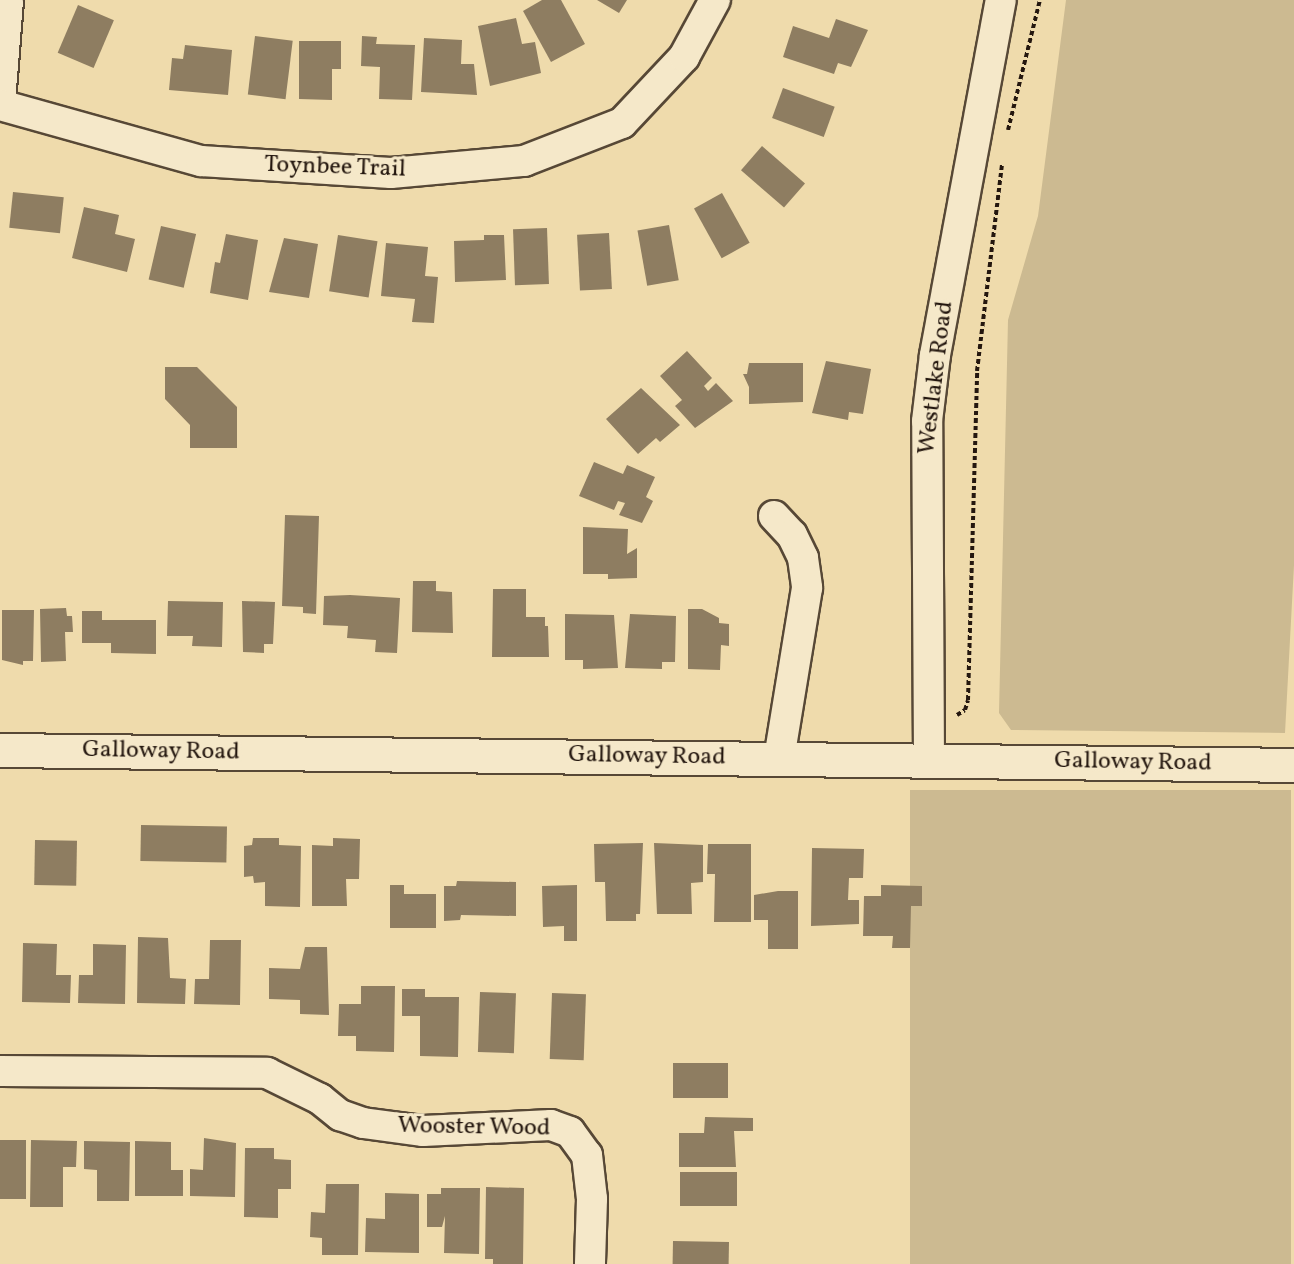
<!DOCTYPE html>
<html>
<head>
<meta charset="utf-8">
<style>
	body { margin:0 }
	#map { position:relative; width:1294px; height:1264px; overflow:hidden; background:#efdbac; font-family:Vollkorn,serif }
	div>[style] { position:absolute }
	.green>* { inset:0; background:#ccba91; transform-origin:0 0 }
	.building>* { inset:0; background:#8e7d61; transform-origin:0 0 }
	.path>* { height:4px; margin-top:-2px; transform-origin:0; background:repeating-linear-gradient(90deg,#24170f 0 4.5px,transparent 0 7.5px) }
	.roads { filter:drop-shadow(2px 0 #574836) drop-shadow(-2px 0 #574836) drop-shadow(0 2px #574836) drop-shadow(0 -2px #574836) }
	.street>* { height:30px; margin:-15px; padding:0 15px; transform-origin:15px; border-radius:15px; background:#f5e8c9 }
	.secondary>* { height:33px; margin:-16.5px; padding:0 16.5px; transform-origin:16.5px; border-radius:16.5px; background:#f5e8c9 }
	span { translate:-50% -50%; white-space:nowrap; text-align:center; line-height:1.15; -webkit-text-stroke:6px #f5e8c9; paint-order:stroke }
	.street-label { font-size:24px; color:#24170f }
</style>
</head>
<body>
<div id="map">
	<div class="green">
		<div style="clip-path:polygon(1066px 0,1294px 0,1294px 565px,1285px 733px,1011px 730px,999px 713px,1008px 320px,1038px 216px)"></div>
		<div style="left:910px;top:790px;width:381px;height:474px"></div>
	</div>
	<div class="building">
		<div style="clip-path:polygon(542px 0,561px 0,585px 44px,551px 62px,523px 11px)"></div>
		<div style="clip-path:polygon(597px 0,627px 0,619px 13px)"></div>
		<div style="left:78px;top:5px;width:39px;height:52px;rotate:23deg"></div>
		<div style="clip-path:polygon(516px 18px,522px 44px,535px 42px,541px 73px,490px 86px,478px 26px)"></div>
		<div style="clip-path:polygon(836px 19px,868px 30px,851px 67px,838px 63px,834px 74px,783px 57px,793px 26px,829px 38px)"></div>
		<div style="left:255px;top:36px;width:38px;height:59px;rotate:7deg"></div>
		<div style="clip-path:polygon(362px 36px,377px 37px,376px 44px,415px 45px,412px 100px,379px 99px,380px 67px,361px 66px)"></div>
		<div style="clip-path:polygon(424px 38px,462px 40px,461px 64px,474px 64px,477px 95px,421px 92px)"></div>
		<div style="clip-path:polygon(299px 41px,341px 41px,341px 69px,332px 69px,332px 100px,299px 99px)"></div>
		<div style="clip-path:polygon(185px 45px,232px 50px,228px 95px,169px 90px,172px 58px,183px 59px)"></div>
		<div style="left:783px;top:88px;width:55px;height:32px;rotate:20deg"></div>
		<div style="left:762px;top:146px;width:57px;height:32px;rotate:41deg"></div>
		<div style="left:13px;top:192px;width:51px;height:36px;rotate:6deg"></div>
		<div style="left:722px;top:193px;width:57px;height:32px;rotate:61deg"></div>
		<div style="clip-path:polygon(84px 207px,119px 215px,115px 234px,135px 239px,127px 272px,72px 258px)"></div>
		<div style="left:669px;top:225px;width:56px;height:32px;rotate:80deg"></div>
		<div style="left:161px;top:226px;width:36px;height:55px;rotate:13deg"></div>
		<div style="left:547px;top:228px;width:56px;height:34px;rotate:88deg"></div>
		<div style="left:609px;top:233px;width:56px;height:32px;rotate:87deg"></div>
		<div style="clip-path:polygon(226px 234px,258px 240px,248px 300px,210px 293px,215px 262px,220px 263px)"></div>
		<div style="left:338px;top:235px;width:40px;height:57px;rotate:9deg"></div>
		<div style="clip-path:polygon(484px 235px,504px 235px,506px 280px,455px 282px,454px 241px,484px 240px)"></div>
		<div style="clip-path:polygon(284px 238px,318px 244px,309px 298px,269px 292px)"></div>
		<div style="clip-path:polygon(386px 243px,428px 247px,425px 276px,438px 277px,434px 323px,412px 322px,415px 299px,381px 296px)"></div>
		<div style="clip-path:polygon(687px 351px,712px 378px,704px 386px,708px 391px,716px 383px,733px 401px,695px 428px,675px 406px,682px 400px,660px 376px)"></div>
		<div style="clip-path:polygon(826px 361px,871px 369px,863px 414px,849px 412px,848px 420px,812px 413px)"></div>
		<div style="clip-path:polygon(749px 363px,803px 363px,803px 402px,749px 404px,749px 387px,743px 374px,747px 374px)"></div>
		<div style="clip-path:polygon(165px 367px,197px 367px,237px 407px,237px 448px,190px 448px,190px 425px,165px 399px)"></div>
		<div style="clip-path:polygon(641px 388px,680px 425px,660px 442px,656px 438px,638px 454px,606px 419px)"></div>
		<div style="clip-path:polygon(594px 462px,623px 474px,627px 465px,655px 477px,646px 497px,653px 501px,642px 523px,619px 515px,625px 503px,618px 501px,614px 510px,579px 496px)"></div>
		<div style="clip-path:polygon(285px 515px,319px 516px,316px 614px,303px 613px,303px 607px,282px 606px)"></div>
		<div style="clip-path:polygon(583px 527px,628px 529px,627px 554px,637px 548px,637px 578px,608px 579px,608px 574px,583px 574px)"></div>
		<div style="clip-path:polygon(413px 581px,436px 581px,436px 591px,452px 592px,453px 633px,412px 632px)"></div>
		<div style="clip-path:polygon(493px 589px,526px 589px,526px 617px,545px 617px,545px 626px,548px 626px,549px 657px,492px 657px)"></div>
		<div style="clip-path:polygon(350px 595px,400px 598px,397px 653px,375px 652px,376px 640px,347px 638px,348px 626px,323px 625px,324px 596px)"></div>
		<div style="clip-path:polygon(168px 601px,223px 602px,222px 647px,192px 646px,193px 636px,167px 636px)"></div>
		<div style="clip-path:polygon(242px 601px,275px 602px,273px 644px,264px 644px,264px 653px,243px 652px)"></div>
		<div style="clip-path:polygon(66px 608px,67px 616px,72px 616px,73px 632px,65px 632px,66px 661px,41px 662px,40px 609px)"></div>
		<div style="clip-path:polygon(688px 609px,702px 609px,719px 618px,719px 623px,729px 624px,729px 646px,721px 645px,720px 670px,688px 669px)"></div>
		<div style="clip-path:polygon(2px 610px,34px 610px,33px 661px,23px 661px,23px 665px,2px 660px)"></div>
		<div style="clip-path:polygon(82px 611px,102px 611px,102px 620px,156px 620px,156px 654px,111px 653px,111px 643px,82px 643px)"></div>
		<div style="clip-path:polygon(565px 614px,614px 615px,618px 668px,583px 669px,583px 660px,565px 660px)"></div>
		<div style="clip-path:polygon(630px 614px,676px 616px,675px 662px,662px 662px,662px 669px,625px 668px)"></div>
		<div style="left:141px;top:825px;width:86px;height:36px;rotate:1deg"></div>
		<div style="clip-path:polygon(253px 838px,279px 838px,279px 845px,301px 846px,300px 907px,265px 906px,265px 882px,254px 883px,253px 876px,244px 877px,244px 846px,252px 845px)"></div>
		<div style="clip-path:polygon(333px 838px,360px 839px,359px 879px,346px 879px,347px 906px,312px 906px,312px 845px,333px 846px)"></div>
		<div style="left:35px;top:840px;width:42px;height:45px;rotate:1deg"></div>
		<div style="clip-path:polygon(643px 843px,640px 914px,636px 914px,636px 921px,606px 921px,605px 882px,595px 882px,594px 844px)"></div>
		<div style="clip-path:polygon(654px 843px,703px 845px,703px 882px,691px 883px,692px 914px,657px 914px)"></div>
		<div style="clip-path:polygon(708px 844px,751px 844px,751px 922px,714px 922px,715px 874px,707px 874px)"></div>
		<div style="clip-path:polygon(812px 848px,864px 849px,863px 878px,849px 878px,848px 900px,859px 900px,859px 924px,811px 926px)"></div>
		<div style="clip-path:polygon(457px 881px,516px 882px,516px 916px,461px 915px,460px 920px,444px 921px,444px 886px,456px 886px)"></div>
		<div style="clip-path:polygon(390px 885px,404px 885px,404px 894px,436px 894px,436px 928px,390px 928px)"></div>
		<div style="clip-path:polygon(577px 885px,577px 941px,564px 941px,564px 926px,543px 927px,542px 886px)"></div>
		<div style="clip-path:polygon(881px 885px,922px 886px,922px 906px,911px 906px,910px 948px,892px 948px,893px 936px,863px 936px,864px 896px,881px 896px)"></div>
		<div style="clip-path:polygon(778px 891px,798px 891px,798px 949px,768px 949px,768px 920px,754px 920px,754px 895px)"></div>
		<div style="clip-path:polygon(138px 937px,168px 938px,170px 978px,186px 979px,185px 1004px,137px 1003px)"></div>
		<div style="clip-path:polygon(210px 940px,241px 940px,240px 1005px,194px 1004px,195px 979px,209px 979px)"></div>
		<div style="clip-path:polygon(23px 943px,57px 944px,56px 975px,71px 975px,70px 1003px,22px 1002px)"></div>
		<div style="clip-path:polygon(93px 944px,126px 945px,125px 1004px,78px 1003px,79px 975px,93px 975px)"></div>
		<div style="clip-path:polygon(305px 947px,327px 947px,329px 1015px,300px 1014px,300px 1000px,269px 999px,269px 968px,300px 969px)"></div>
		<div style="clip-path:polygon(361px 986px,395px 986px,394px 1052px,356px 1051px,356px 1036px,338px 1036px,339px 1004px,361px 1004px)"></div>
		<div style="clip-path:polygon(402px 989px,425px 989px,425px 997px,459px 997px,458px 1057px,420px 1056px,420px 1016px,402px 1016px)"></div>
		<div style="left:480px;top:992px;width:36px;height:60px;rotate:2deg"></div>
		<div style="left:552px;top:993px;width:34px;height:66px;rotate:2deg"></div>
		<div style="left:728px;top:1063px;width:35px;height:55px;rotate:90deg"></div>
		<div style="clip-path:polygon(705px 1117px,753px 1118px,753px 1131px,734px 1131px,736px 1167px,679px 1167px,679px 1133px,704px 1133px)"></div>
		<div style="clip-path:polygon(204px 1138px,236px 1143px,235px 1197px,190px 1196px,190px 1169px,203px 1170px)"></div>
		<div style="left:0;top:1140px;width:26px;height:59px"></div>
		<div style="clip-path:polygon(31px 1140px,77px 1141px,76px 1167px,63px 1167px,63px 1207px,30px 1207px)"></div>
		<div style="clip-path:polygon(84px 1141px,130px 1142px,129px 1201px,97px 1201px,97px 1170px,84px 1169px)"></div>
		<div style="clip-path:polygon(135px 1141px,171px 1142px,171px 1170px,183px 1170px,183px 1196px,135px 1196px)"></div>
		<div style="clip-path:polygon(245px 1148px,274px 1148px,274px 1159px,291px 1160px,291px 1189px,278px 1189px,278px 1218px,244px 1217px)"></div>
		<div style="left:680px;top:1172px;width:57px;height:34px"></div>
		<div style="clip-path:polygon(326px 1184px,359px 1184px,358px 1255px,322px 1255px,322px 1238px,310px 1237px,311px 1212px,325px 1213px)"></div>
		<div style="clip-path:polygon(486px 1187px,524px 1188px,523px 1264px,493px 1264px,493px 1259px,485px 1259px)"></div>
		<div style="clip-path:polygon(441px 1188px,480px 1188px,479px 1254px,444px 1253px,445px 1216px,442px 1227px,427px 1227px,427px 1194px,441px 1194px)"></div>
		<div style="clip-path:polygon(385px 1193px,419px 1194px,419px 1253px,365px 1252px,366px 1218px,385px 1219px)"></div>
		<div style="left:673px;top:1241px;width:56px;height:23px;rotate:1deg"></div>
	</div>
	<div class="path">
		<div style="left:1008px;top:130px;width:134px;rotate:-76.2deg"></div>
		<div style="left:957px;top:715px;width:9px;rotate:-32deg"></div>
		<div style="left:965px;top:710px;width:10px;rotate:-73deg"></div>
		<div style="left:968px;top:700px;width:329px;rotate:-88.4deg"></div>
		<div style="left:977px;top:371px;width:209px;rotate:-83.1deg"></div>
	</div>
	<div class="roads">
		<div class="street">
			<div style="left:0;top:102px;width:102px;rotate:-85.5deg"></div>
			<div style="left:0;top:105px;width:209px;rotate:15.6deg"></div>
			<div style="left:201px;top:161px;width:190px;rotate:3.6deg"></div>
			<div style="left:391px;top:173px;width:134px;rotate:-5.2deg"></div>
			<div style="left:524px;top:161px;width:105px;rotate:-21.2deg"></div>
			<div style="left:622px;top:123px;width:91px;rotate:-46.8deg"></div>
			<div style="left:684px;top:57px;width:65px;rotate:-61.5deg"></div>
			<div style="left:774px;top:516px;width:26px;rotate:47deg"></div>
			<div style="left:792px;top:535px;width:25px;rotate:64deg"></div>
			<div style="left:803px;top:558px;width:30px;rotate:82deg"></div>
			<div style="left:807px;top:588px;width:173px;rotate:99.3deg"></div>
			<div style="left:929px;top:761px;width:340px;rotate:-90.3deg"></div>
			<div style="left:927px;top:421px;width:66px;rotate:-83.1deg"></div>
			<div style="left:935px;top:355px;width:361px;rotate:-79.5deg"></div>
			<div style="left:0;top:1071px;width:267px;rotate:0.4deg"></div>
			<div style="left:267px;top:1073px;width:59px;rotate:26.1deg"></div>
			<div style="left:320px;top:1099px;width:26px;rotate:39deg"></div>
			<div style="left:340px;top:1115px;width:24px;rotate:19deg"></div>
			<div style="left:363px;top:1123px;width:61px;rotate:7.6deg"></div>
			<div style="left:423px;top:1131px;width:128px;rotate:-2.7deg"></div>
			<div style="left:551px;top:1125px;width:20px;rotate:20deg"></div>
			<div style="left:570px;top:1132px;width:29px;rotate:54deg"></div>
			<div style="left:587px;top:1155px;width:44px;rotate:83.5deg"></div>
			<div style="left:592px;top:1199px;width:65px;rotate:91.8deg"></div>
		</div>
		<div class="secondary">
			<div style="left:0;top:750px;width:1294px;rotate:0.66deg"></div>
		</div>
	</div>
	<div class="street-label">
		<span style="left:335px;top:168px;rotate:2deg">Toynbee Trail</span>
		<span style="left:937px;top:378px;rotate:-83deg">Westlake Road</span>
		<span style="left:161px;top:752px;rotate:1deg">Galloway Road</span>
		<span style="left:647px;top:757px;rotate:1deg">Galloway Road</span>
		<span style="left:1133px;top:763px;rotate:1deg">Galloway Road</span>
		<span style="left:474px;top:1128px;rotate:1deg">Wooster Wood</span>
	</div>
</div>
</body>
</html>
